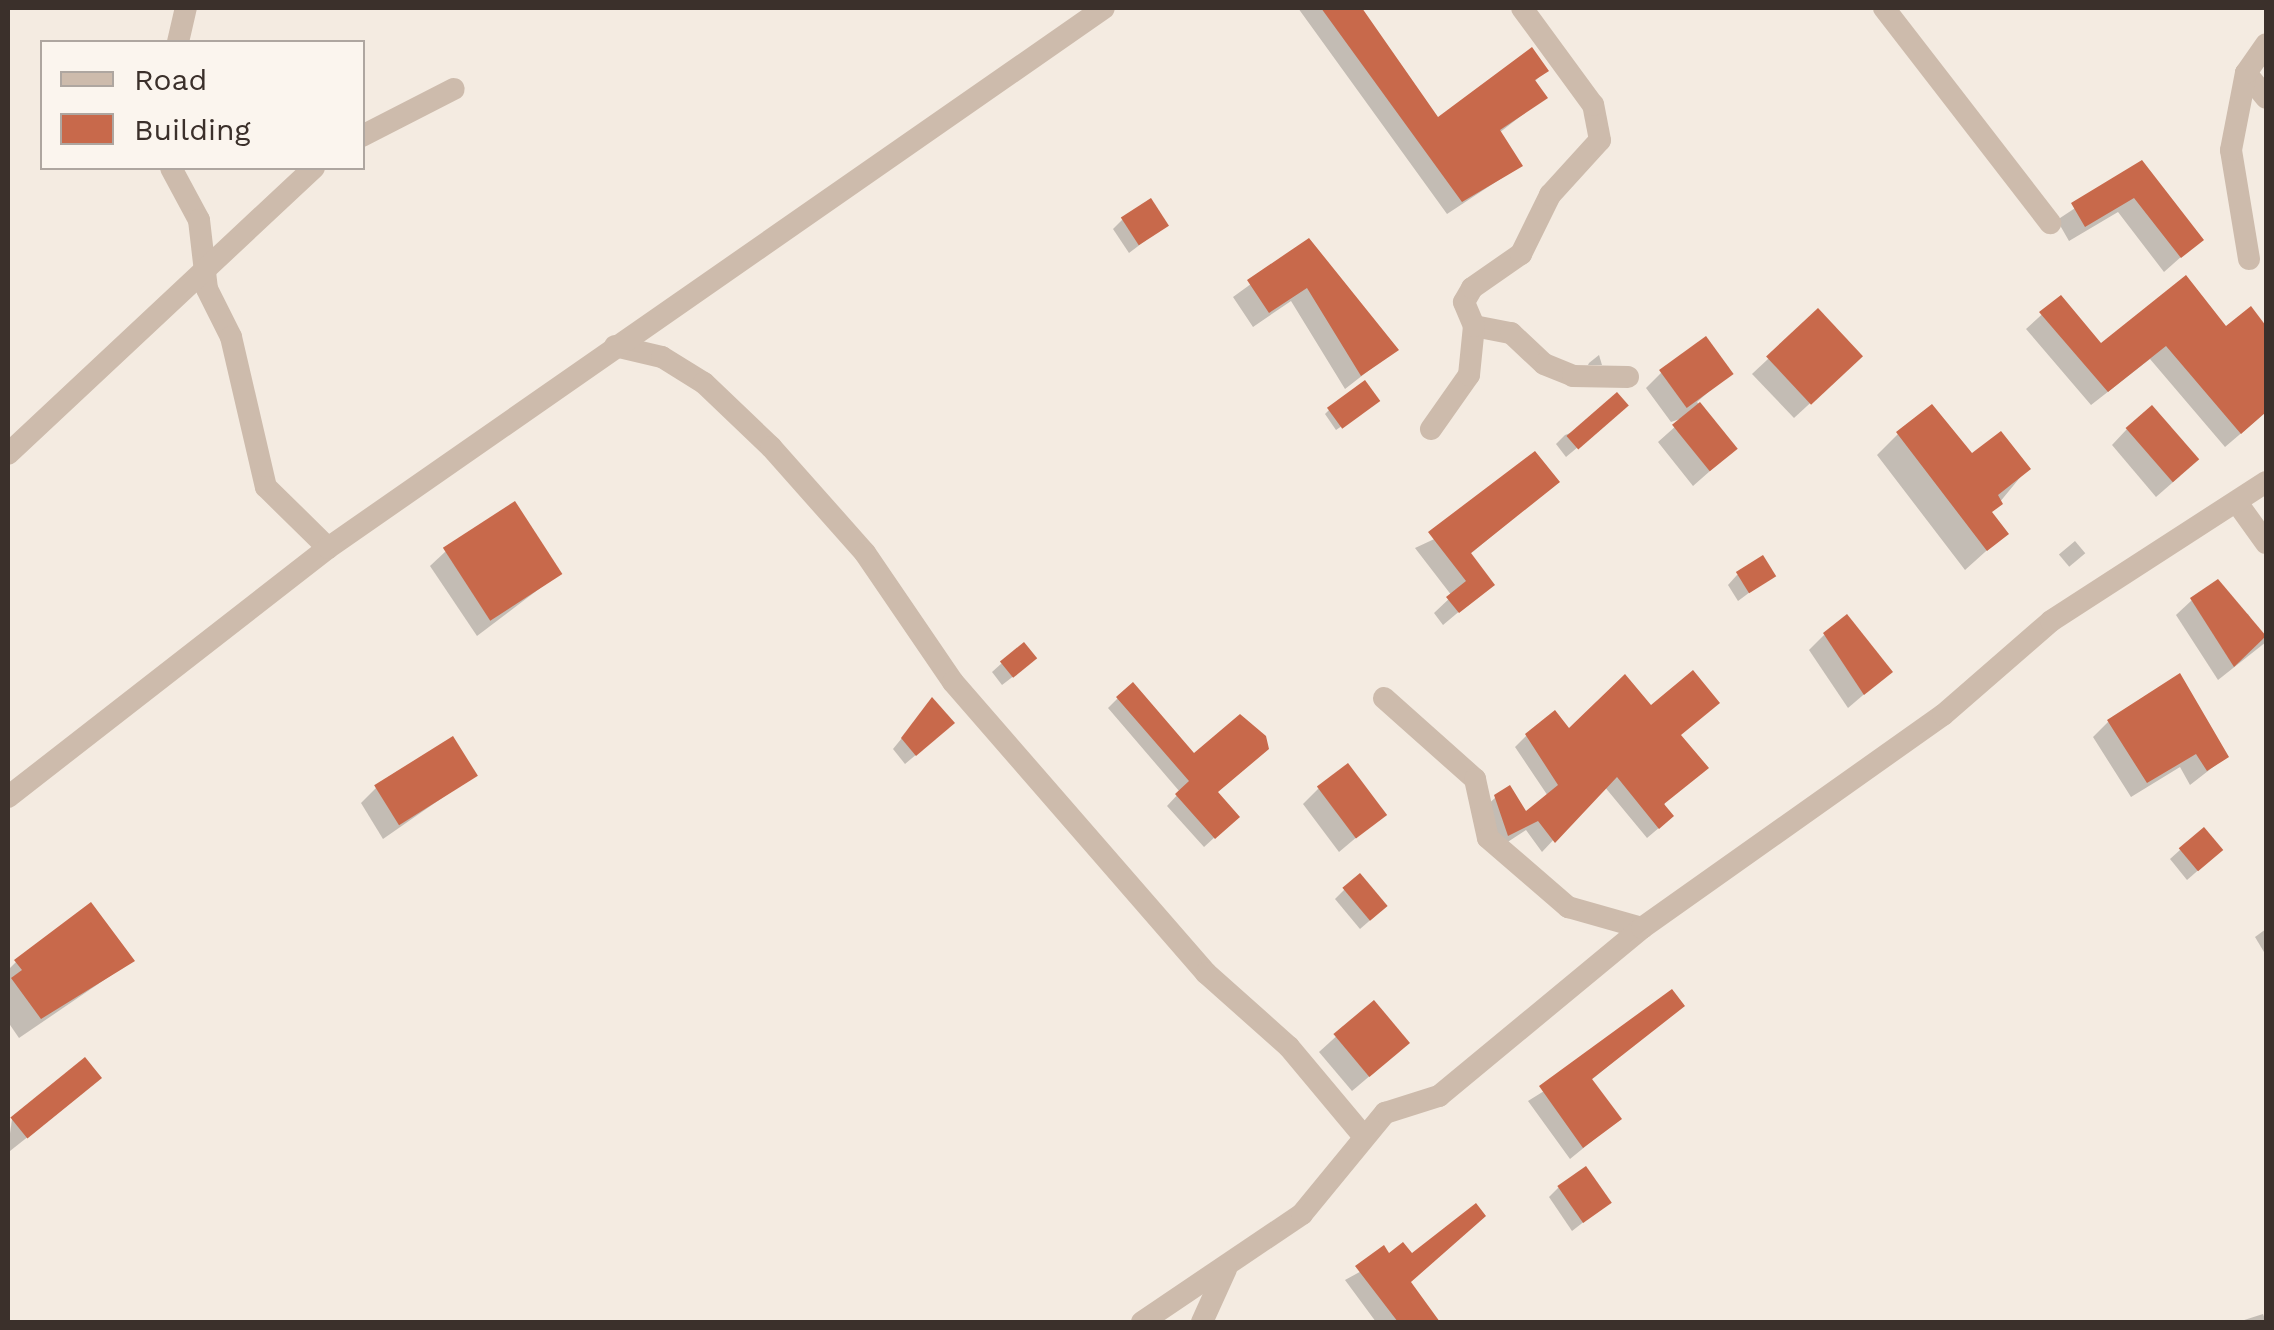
<!DOCTYPE html>
<html>
<head>
<meta charset="utf-8">
<style>
	body { margin:0 }
	#map { position:relative; width:2274px; height:1330px; overflow:hidden; background:#f4ebe1; font-family:"Work Sans",sans-serif }
	div>[style] { position:absolute }
	.shadow>* { inset:0; background:#0003; transform-origin:0 0 }
	.building>* { inset:0; background:#c8694b; transform-origin:0 0 }
	.minor>* { height:22px; margin:-11px; padding:0 11px; transform-origin:11px; border-radius:11px; background:#cdbbac }
	span { translate:-50% -50%; white-space:nowrap; text-align:center; line-height:1.15; -webkit-text-stroke:10px #fbf5ee; paint-order:stroke }
	.frame { position:absolute; inset:0; border:10px solid #3b302b; pointer-events:none }
	.legend { position:absolute; left:40px; top:40px; width:325px; height:130px; box-sizing:border-box; background:#fbf5ee; border:2px solid #aea6a0; margin:0; padding:12px 18px; list-style:none; font-size:30px; color:#3b302b }
	.legend li { display:flex; align-items:center; gap:20px; height:50px }
	.legend b { width:50px; border:2px solid #aea6a0 }
</style>
</head>
<body>
<div id="map">
	<div class="shadow">
		<div style="clip-path:polygon(1298px 8px,1359px 8px,1437px 121px,1546px 70px,1534px 82px,1544px 98px,1499px 133px,1520px 166px,1447px 214px)"></div>
		<div style="clip-path:polygon(2142px 164px,2200px 240px,2164px 272px,2118px 212px,2069px 241px,2057px 220px)"></div>
		<div style="clip-path:polygon(1123px 219px,1166px 225px,1129px 253px,1113px 229px)"></div>
		<div style="clip-path:polygon(1309px 242px,1395px 350px,1345px 389px,1291px 301px,1253px 327px,1233px 297px)"></div>
		<div style="clip-path:polygon(2060px 298px,2101px 346px,2226px 329px,2250px 310px,2266px 329px,2266px 412px,2225px 447px,2150px 359px,2091px 405px,2026px 329px)"></div>
		<div style="clip-path:polygon(1818px 312px,1844px 372px,1794px 418px,1752px 374px)"></div>
		<div style="clip-path:polygon(1599px 355px,1602px 365px,1588px 365px,1589px 363px)"></div>
		<div style="clip-path:polygon(1662px 372px,1730px 373px,1697px 402px,1735px 449px,1693px 486px,1658px 442px,1686px 417px,1671px 422px,1646px 388px)"></div>
		<div style="clip-path:polygon(1373px 405px,1336px 430px,1325px 414px,1329px 410px)"></div>
		<div style="clip-path:polygon(1615px 416px,1566px 457px,1556px 444px,1565px 435px)"></div>
		<div style="clip-path:polygon(2127px 429px,2180px 476px,2156px 497px,2112px 445px)"></div>
		<div style="clip-path:polygon(1898px 434px,2027px 469px,1990px 514px,2005px 534px,1965px 570px,1877px 455px)"></div>
		<div style="clip-path:polygon(1557px 482px,1469px 555px,1492px 584px,1443px 625px,1434px 613px,1452px 596px,1415px 548px)"></div>
		<div style="left:2075px;top:541px;width:16px;height:21px;rotate:50deg"></div>
		<div style="clip-path:polygon(446px 551px,560px 573px,477px 636px,430px 566px)"></div>
		<div style="clip-path:polygon(1737px 575px,1773px 575px,1738px 601px,1728px 585px)"></div>
		<div style="clip-path:polygon(2192px 600px,2248px 614px,2266px 642px,2218px 680px,2176px 615px)"></div>
		<div style="clip-path:polygon(1824px 635px,1890px 672px,1848px 708px,1809px 650px)"></div>
		<div style="clip-path:polygon(1002px 663px,1024px 668px,1002px 685px,992px 672px)"></div>
		<div style="clip-path:polygon(1118px 698px,1215px 792px,1227px 826px,1204px 847px,1167px 806px,1180px 792px,1108px 708px)"></div>
		<div style="clip-path:polygon(932px 701px,942px 733px,905px 764px,893px 749px)"></div>
		<div style="clip-path:polygon(2108px 722px,2226px 757px,2190px 785px,2180px 767px,2131px 797px,2093px 737px)"></div>
		<div style="clip-path:polygon(1568px 731px,1679px 736px,1660px 827px,1647px 838px,1604px 786px,1542px 852px,1526px 830px,1500px 847px,1484px 808px,1496px 797px,1525px 814px,1548px 796px,1515px 747px,1526px 736px)"></div>
		<div style="clip-path:polygon(475px 775px,383px 839px,361px 803px,376px 788px)"></div>
		<div style="clip-path:polygon(1319px 788px,1383px 815px,1339px 852px,1303px 804px)"></div>
		<div style="clip-path:polygon(2180px 850px,2210px 860px,2187px 880px,2170px 859px)"></div>
		<div style="clip-path:polygon(1345px 889px,1375px 916px,1360px 929px,1335px 899px)"></div>
		<div style="clip-path:polygon(2266px 929px,2266px 950px,2264px 952px,2255px 937px)"></div>
		<div style="clip-path:polygon(132px 961px,19px 1038px,8px 1022px,8px 970px,16px 962px)"></div>
		<div style="clip-path:polygon(1373px 1003px,1391px 1058px,1352px 1091px,1319px 1052px)"></div>
		<div style="clip-path:polygon(1681px 1006px,1590px 1081px,1619px 1119px,1570px 1159px,1528px 1101px)"></div>
		<div style="clip-path:polygon(83px 1093px,10px 1151px,8px 1148px,12px 1119px)"></div>
		<div style="clip-path:polygon(1559px 1187px,1608px 1203px,1572px 1231px,1549px 1197px)"></div>
		<div style="clip-path:polygon(1389px 1256px,1411px 1257px,1408px 1283px,1429px 1322px,1376px 1322px,1345px 1280px)"></div>
		<div style="clip-path:polygon(2263px 1314px,2266px 1322px,2238px 1322px)"></div>
	</div>
	<div class="building">
		<div style="clip-path:polygon(1321px 8px,1362px 8px,1438px 117px,1532px 47px,1549px 71px,1535px 80px,1548px 98px,1500px 130px,1523px 166px,1462px 202px)"></div>
		<div style="clip-path:polygon(2142px 160px,2204px 240px,2181px 258px,2134px 198px,2085px 227px,2071px 203px)"></div>
		<div style="left:1151px;top:198px;width:33px;height:36px;rotate:57deg"></div>
		<div style="clip-path:polygon(1309px 238px,1399px 350px,1361px 376px,1307px 288px,1269px 313px,1247px 280px)"></div>
		<div style="clip-path:polygon(2186px 275px,2226px 326px,2251px 306px,2266px 326px,2266px 412px,2241px 434px,2166px 346px,2108px 392px,2039px 312px,2061px 295px,2101px 343px)"></div>
		<div style="left:1818px;top:308px;width:66px;height:71px;rotate:47deg"></div>
		<div style="left:1706px;top:336px;width:47px;height:58px;rotate:54deg"></div>
		<div style="left:1365px;top:380px;width:26px;height:47px;rotate:54deg"></div>
		<div style="left:1617px;top:392px;width:18px;height:67px;rotate:49deg"></div>
		<div style="left:1700px;top:402px;width:60px;height:36px;rotate:51deg"></div>
		<div style="clip-path:polygon(1932px 404px,1972px 453px,2001px 431px,2031px 469px,1998px 495px,2003px 504px,1992px 512px,2009px 534px,1987px 551px,1896px 432px)"></div>
		<div style="left:2152px;top:405px;width:72px;height:35px;rotate:49deg"></div>
		<div style="clip-path:polygon(1535px 451px,1560px 482px,1471px 553px,1495px 585px,1459px 613px,1446px 597px,1466px 581px,1428px 532px)"></div>
		<div style="left:515px;top:501px;width:87px;height:86px;rotate:57deg"></div>
		<div style="left:1763px;top:555px;width:25px;height:32px;rotate:58deg"></div>
		<div style="clip-path:polygon(2218px 579px,2266px 636px,2234px 667px,2190px 598px)"></div>
		<div style="clip-path:polygon(1847px 614px,1893px 672px,1864px 695px,1823px 633px)"></div>
		<div style="left:1024px;top:642px;width:21px;height:31px;rotate:51deg"></div>
		<div style="clip-path:polygon(1693px 670px,1720px 703px,1681px 735px,1709px 768px,1664px 804px,1674px 816px,1659px 829px,1617px 777px,1555px 843px,1538px 821px,1508px 836px,1494px 795px,1510px 785px,1526px 811px,1558px 785px,1525px 734px,1555px 710px,1569px 728px,1625px 674px,1651px 705px)"></div>
		<div style="clip-path:polygon(2180px 673px,2229px 757px,2207px 771px,2196px 754px,2147px 783px,2107px 720px)"></div>
		<div style="clip-path:polygon(1133px 682px,1194px 753px,1240px 714px,1266px 736px,1269px 749px,1218px 792px,1240px 817px,1215px 839px,1175px 794px,1189px 781px,1116px 697px)"></div>
		<div style="clip-path:polygon(932px 697px,955px 723px,916px 756px,901px 738px)"></div>
		<div style="left:453px;top:736px;width:47px;height:93px;rotate:58deg"></div>
		<div style="left:1348px;top:763px;width:65px;height:39px;rotate:53deg"></div>
		<div style="left:2204px;top:827px;width:30px;height:33px;rotate:50deg"></div>
		<div style="left:1360px;top:873px;width:43px;height:23px;rotate:50deg"></div>
		<div style="clip-path:polygon(91px 902px,135px 961px,41px 1019px,11px 978px,22px 970px,14px 960px)"></div>
		<div style="clip-path:polygon(1672px 989px,1685px 1006px,1592px 1079px,1622px 1119px,1583px 1148px,1539px 1086px)"></div>
		<div style="left:1374px;top:1000px;width:56px;height:53px;rotate:50deg"></div>
		<div style="left:85px;top:1057px;width:27px;height:96px;rotate:51deg"></div>
		<div style="left:1586px;top:1166px;width:45px;height:35px;rotate:55deg"></div>
		<div style="clip-path:polygon(1476px 1203px,1486px 1216px,1411px 1282px,1440px 1322px,1398px 1322px,1355px 1266px,1384px 1245px,1389px 1253px,1403px 1242px,1412px 1253px)"></div>
	</div>
	<div class="minor">
		<div style="left:1884px;top:8px;width:272px;rotate:52.3deg"></div>
		<div style="left:178px;top:42px;width:35px;rotate:-77deg"></div>
		<div style="left:2246px;top:73px;width:32px;rotate:51deg"></div>
		<div style="left:362px;top:136px;width:103px;rotate:-27.1deg"></div>
		<div style="left:171px;top:168px;width:59px;rotate:61.7deg"></div>
		<div style="left:199px;top:220px;width:69px;rotate:83.4deg"></div>
		<div style="left:207px;top:289px;width:54px;rotate:63.4deg"></div>
		<div style="left:231px;top:337px;width:154px;rotate:76.9deg"></div>
		<div style="left:266px;top:487px;width:87px;rotate:44.5deg"></div>
		<div style="left:2249px;top:259px;width:110px;rotate:-99.4deg"></div>
		<div style="left:2231px;top:150px;width:78px;rotate:-79deg"></div>
		<div style="left:2246px;top:73px;width:35px;rotate:-55deg"></div>
		<div style="left:1474px;top:326px;width:38px;rotate:11deg"></div>
		<div style="left:1511px;top:333px;width:45px;rotate:43.2deg"></div>
		<div style="left:1544px;top:364px;width:31px;rotate:22deg"></div>
		<div style="left:1573px;top:376px;width:55px;rotate:1deg"></div>
		<div style="left:615px;top:346px;width:48px;rotate:13.2deg"></div>
		<div style="left:662px;top:357px;width:49px;rotate:31.8deg"></div>
		<div style="left:704px;top:383px;width:93px;rotate:43.7deg"></div>
		<div style="left:771px;top:447px;width:142px;rotate:48.4deg"></div>
		<div style="left:865px;top:553px;width:156px;rotate:55.7deg"></div>
		<div style="left:953px;top:682px;width:386px;rotate:49deg"></div>
		<div style="left:1206px;top:973px;width:111px;rotate:41.7deg"></div>
		<div style="left:1289px;top:1047px;width:112px;rotate:50.1deg"></div>
		<div style="left:1431px;top:429px;width:66px;rotate:-54.9deg"></div>
		<div style="left:1469px;top:375px;width:49px;rotate:-84.2deg"></div>
		<div style="left:1474px;top:326px;width:26px;rotate:-113deg"></div>
		<div style="left:1464px;top:302px;width:16px;rotate:-60deg"></div>
		<div style="left:1472px;top:288px;width:60px;rotate:-34.8deg"></div>
		<div style="left:1521px;top:254px;width:66px;rotate:-63.8deg"></div>
		<div style="left:1550px;top:195px;width:74px;rotate:-47.7deg"></div>
		<div style="left:1600px;top:140px;width:36px;rotate:-101deg"></div>
		<div style="left:1593px;top:105px;width:120px;rotate:-126.2deg"></div>
		<div style="left:8px;top:454px;width:419px;rotate:-43.1deg"></div>
		<div style="left:2238px;top:504px;width:48px;rotate:54.3deg"></div>
		<div style="left:1384px;top:698px;width:122px;rotate:41.7deg"></div>
		<div style="left:1475px;top:779px;width:60px;rotate:77.6deg"></div>
		<div style="left:1488px;top:838px;width:106px;rotate:40.8deg"></div>
		<div style="left:1568px;top:907px;width:77px;rotate:15.8deg"></div>
		<div style="left:8px;top:797px;width:405px;rotate:-37.9deg"></div>
		<div style="left:328px;top:548px;width:945px;rotate:-34.83deg"></div>
		<div style="left:1142px;top:1322px;width:193px;rotate:-34deg"></div>
		<div style="left:1302px;top:1214px;width:131px;rotate:-50.6deg"></div>
		<div style="left:1385px;top:1113px;width:57px;rotate:-17.5deg"></div>
		<div style="left:1439px;top:1096px;width:264px;rotate:-39.6deg"></div>
		<div style="left:1642px;top:928px;width:369px;rotate:-35.3deg"></div>
		<div style="left:1943px;top:715px;width:143px;rotate:-41deg"></div>
		<div style="left:2051px;top:621px;width:256px;rotate:-32.9deg"></div>
		<div style="left:1202px;top:1322px;width:58px;rotate:-65.6deg"></div>
	</div>
	<div class="frame"></div>
	<ul class="legend">
	<li><b style="height:12px;background:#cdbbac"></b>Road</li>
	<li><b style="height:28px;background:#c8694b"></b>Building</li>
	</ul>
</div>
</body>
</html>
